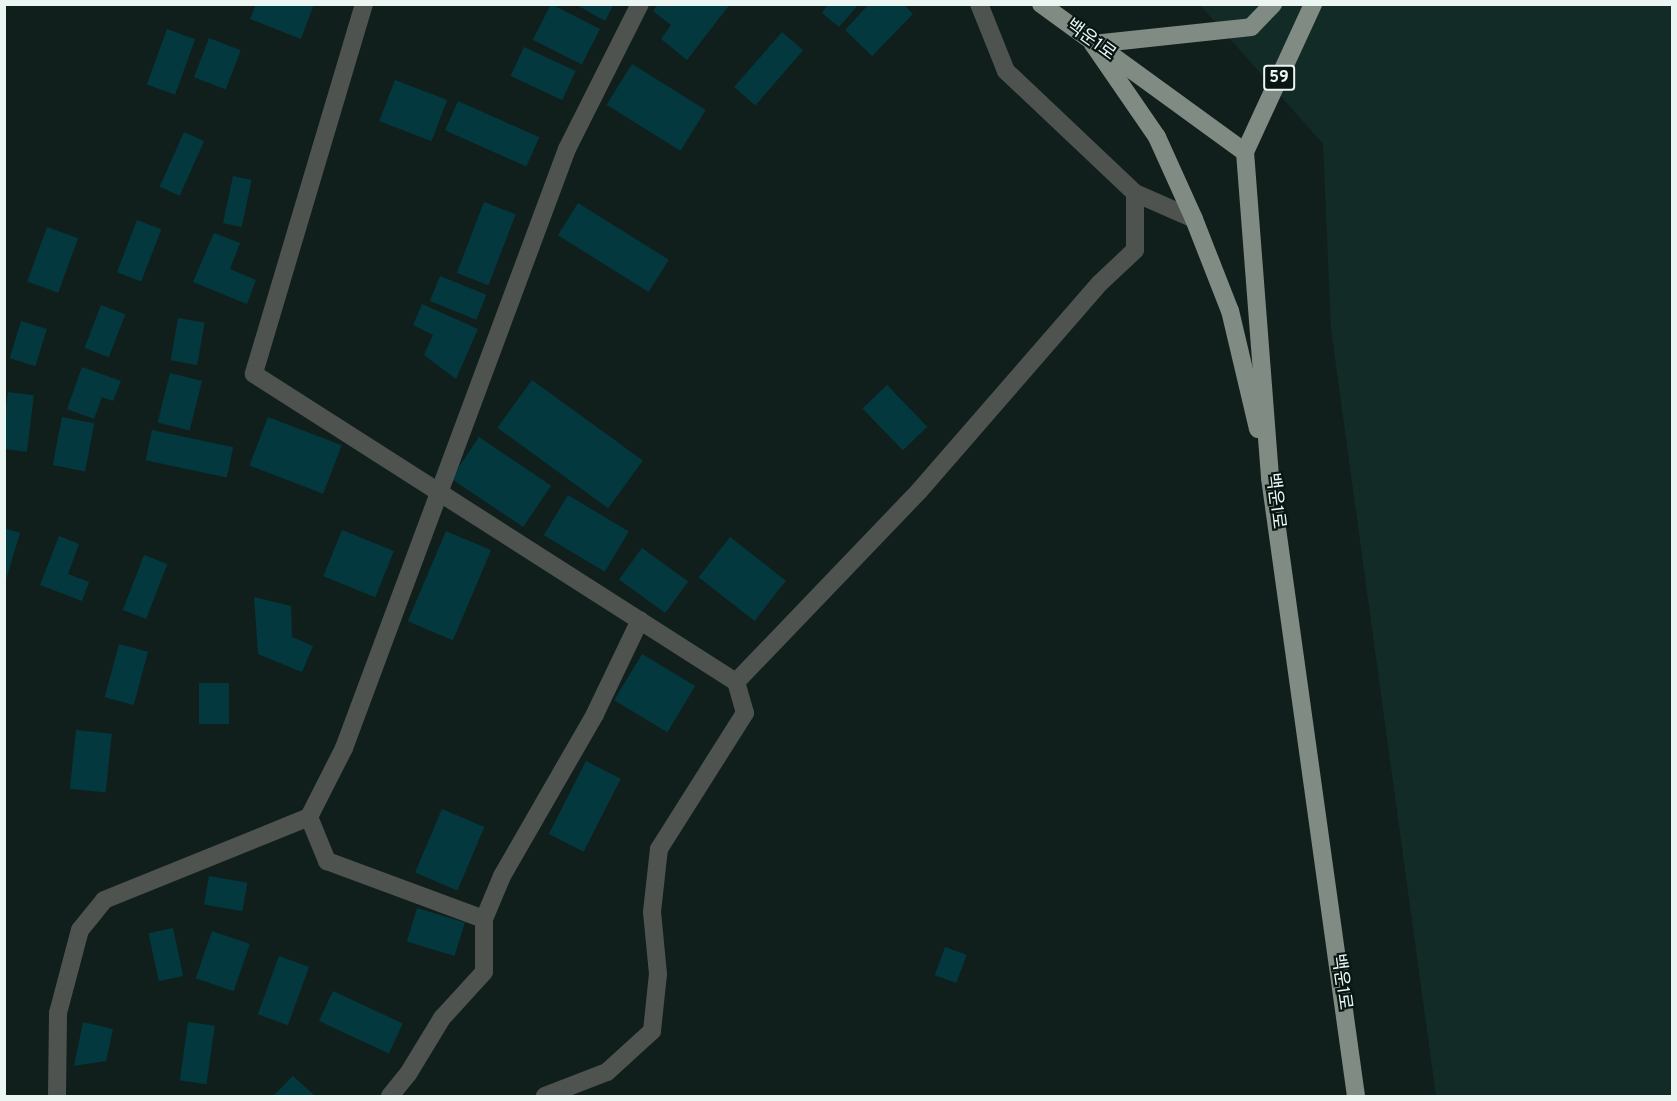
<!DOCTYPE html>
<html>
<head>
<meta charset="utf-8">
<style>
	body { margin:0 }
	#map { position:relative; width:1677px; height:1101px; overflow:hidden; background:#101f1c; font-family:Overpass,"Noto Sans KR",sans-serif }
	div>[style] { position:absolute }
	.built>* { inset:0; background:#132b27 }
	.building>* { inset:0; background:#03383e; transform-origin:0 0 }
	.minor>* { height:18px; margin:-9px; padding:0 9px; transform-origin:9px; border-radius:9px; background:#4e534f }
	.major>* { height:18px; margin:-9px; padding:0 9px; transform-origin:9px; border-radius:9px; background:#808b83 }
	span { translate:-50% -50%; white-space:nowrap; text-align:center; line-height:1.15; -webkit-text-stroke:4.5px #071613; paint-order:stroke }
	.shield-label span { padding:2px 4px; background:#071613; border:2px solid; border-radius:4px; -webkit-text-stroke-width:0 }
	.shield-label { font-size:16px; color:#ebf5f2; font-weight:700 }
	.street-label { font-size:18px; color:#ebf5f2 }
	.frame { position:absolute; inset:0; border:6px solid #ebf5f2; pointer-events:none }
</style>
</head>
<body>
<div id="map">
	<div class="built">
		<div style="clip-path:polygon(1200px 5px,1672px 5px,1672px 1096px,1436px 1096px,1331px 329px,1323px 144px)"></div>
	</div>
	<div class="building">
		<div style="clip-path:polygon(256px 4px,314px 4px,301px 39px,250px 19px)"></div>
		<div style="left:551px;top:4px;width:55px;height:40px;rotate:27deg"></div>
		<div style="clip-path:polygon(575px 4px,614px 4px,605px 21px)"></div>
		<div style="clip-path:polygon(658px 4px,730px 4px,687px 60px,661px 39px,671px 25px,653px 11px)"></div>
		<div style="clip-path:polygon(828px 4px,859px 4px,839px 27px,822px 13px)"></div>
		<div style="clip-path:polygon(869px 4px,903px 4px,913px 14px,872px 56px,845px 30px)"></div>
		<div style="left:167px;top:29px;width:30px;height:59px;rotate:20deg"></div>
		<div style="left:782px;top:32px;width:28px;height:73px;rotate:41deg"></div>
		<div style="left:209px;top:38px;width:34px;height:42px;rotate:21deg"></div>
		<div style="left:524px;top:47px;width:57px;height:32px;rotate:25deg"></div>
		<div style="left:632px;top:64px;width:87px;height:48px;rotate:32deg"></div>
		<div style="left:395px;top:80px;width:56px;height:44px;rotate:21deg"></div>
		<div style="left:458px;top:101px;width:89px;height:32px;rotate:24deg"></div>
		<div style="left:184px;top:132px;width:22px;height:60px;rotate:24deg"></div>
		<div style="left:233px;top:176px;width:19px;height:48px;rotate:12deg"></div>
		<div style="left:484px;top:202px;width:34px;height:76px;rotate:21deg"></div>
		<div style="left:578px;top:203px;width:107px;height:38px;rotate:32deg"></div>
		<div style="left:137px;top:220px;width:26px;height:56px;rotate:21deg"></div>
		<div style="left:47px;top:227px;width:33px;height:58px;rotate:20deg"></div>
		<div style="clip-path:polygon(214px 233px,240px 243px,230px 269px,256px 280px,247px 304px,193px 282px)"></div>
		<div style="left:440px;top:276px;width:50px;height:27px;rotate:22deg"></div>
		<div style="clip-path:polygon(422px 304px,478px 329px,456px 379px,424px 355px,433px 335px,413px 325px)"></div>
		<div style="left:101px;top:305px;width:26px;height:46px;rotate:21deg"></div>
		<div style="left:178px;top:318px;width:27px;height:43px;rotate:10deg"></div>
		<div style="left:21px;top:321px;width:27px;height:39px;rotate:17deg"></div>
		<div style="clip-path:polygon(82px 367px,121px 381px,113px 401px,102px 397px,94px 419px,67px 409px)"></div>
		<div style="left:170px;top:373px;width:33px;height:51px;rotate:14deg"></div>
		<div style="left:532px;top:380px;width:137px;height:59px;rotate:36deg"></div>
		<div style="left:887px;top:385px;width:58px;height:34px;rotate:46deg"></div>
		<div style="left:8px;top:392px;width:26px;height:57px;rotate:7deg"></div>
		<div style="left:62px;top:417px;width:33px;height:49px;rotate:11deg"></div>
		<div style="left:268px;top:417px;width:79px;height:52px;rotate:21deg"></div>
		<div style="left:152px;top:430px;width:83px;height:31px;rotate:12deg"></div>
		<div style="left:479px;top:437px;width:87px;height:50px;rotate:34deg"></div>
		<div style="left:568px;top:495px;width:71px;height:47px;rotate:31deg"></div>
		<div style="clip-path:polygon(4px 528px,20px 533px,5px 583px,4px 583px)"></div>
		<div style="left:342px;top:530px;width:56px;height:50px;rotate:22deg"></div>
		<div style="left:446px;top:531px;width:49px;height:98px;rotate:23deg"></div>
		<div style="clip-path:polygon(59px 536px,79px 544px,68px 574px,89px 582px,82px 601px,40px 585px)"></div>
		<div style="left:730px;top:537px;width:71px;height:51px;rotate:38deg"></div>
		<div style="left:642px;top:548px;width:57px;height:39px;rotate:36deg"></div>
		<div style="left:144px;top:555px;width:25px;height:59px;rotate:21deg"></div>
		<div style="clip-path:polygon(254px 597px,291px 606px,292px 637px,313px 646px,302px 672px,258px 654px)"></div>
		<div style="left:119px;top:644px;width:30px;height:55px;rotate:15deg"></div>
		<div style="left:642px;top:654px;width:62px;height:54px;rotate:31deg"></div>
		<div style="left:199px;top:683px;width:30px;height:41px"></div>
		<div style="left:76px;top:730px;width:36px;height:59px;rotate:6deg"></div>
		<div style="left:586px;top:761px;width:39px;height:82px;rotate:27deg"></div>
		<div style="left:442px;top:809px;width:46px;height:69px;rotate:23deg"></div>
		<div style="left:209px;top:876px;width:39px;height:29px;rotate:10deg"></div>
		<div style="left:417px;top:908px;width:50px;height:35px;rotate:17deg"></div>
		<div style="left:173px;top:928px;width:49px;height:25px;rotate:78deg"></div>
		<div style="left:212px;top:931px;width:40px;height:50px;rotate:19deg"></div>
		<div style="left:945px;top:947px;width:23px;height:30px;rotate:20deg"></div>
		<div style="left:279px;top:956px;width:32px;height:62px;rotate:20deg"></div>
		<div style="left:333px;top:991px;width:77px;height:33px;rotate:25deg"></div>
		<div style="clip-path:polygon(83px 1022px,113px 1029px,106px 1061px,74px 1066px)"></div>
		<div style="left:188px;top:1022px;width:27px;height:59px;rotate:8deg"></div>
		<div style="clip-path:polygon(293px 1076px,315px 1096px,273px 1096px)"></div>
	</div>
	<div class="minor">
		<div style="left:364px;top:4px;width:386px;rotate:106.6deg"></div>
		<div style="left:254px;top:374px;width:572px;rotate:32.58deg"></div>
		<div style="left:1135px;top:193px;width:64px;rotate:23.8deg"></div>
		<div style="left:309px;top:817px;width:48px;rotate:67.8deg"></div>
		<div style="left:327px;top:861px;width:167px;rotate:20.3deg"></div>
		<div style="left:57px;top:1096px;width:83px;rotate:-89.3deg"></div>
		<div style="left:58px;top:1013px;width:86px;rotate:-75.2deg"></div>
		<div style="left:80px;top:930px;width:38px;rotate:-51deg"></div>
		<div style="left:104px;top:900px;width:221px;rotate:-22deg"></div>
		<div style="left:309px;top:817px;width:77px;rotate:-63.1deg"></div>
		<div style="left:344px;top:748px;width:639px;rotate:-69.58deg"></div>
		<div style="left:567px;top:149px;width:162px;rotate:-63.3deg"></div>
		<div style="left:390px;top:1096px;width:28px;rotate:-51deg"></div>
		<div style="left:408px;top:1074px;width:66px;rotate:-58.7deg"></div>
		<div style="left:442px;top:1018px;width:62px;rotate:-47.6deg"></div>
		<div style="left:484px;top:972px;width:53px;rotate:-90deg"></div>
		<div style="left:484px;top:919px;width:47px;rotate:-67.3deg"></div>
		<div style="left:502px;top:876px;width:187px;rotate:-60.1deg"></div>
		<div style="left:595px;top:714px;width:104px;rotate:-64.4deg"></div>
		<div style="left:545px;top:1096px;width:66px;rotate:-21.2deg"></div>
		<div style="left:607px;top:1072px;width:61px;rotate:-42.3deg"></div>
		<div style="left:652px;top:1031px;width:57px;rotate:-84deg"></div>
		<div style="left:658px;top:974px;width:62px;rotate:-95.5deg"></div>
		<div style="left:652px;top:912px;width:63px;rotate:-83.7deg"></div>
		<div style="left:659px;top:849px;width:161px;rotate:-57.7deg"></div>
		<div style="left:745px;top:713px;width:32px;rotate:-106deg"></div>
		<div style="left:736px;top:682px;width:266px;rotate:-46.2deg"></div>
		<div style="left:920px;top:490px;width:274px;rotate:-49deg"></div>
		<div style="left:1100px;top:283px;width:48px;rotate:-43.3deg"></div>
		<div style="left:1135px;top:250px;width:57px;rotate:-90deg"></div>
		<div style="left:1135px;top:193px;width:178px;rotate:-136.6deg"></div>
		<div style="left:1006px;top:71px;width:72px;rotate:-111.9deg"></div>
	</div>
	<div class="major">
		<div style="left:1041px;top:4px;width:252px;rotate:36deg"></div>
		<div style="left:1245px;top:152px;width:327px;rotate:85.6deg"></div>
		<div style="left:1270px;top:478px;width:624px;rotate:82.08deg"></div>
		<div style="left:1245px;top:152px;width:163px;rotate:-65.3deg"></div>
		<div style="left:1258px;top:429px;width:121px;rotate:-103.3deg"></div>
		<div style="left:1230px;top:311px;width:99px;rotate:-111.4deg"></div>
		<div style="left:1194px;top:219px;width:90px;rotate:-114.3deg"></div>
		<div style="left:1157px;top:137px;width:113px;rotate:-124.5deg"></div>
		<div style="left:1093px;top:44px;width:159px;rotate:-6.1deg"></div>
		<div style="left:1251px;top:27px;width:32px;rotate:-46deg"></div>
	</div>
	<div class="shield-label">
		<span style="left:1279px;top:78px">59</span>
	</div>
	<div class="street-label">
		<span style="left:1090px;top:41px;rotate:36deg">백운1로</span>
		<span style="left:1274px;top:501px;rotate:83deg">백운1로</span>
		<span style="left:1340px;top:982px;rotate:82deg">백운1로</span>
	</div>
	<div class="frame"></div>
</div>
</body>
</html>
